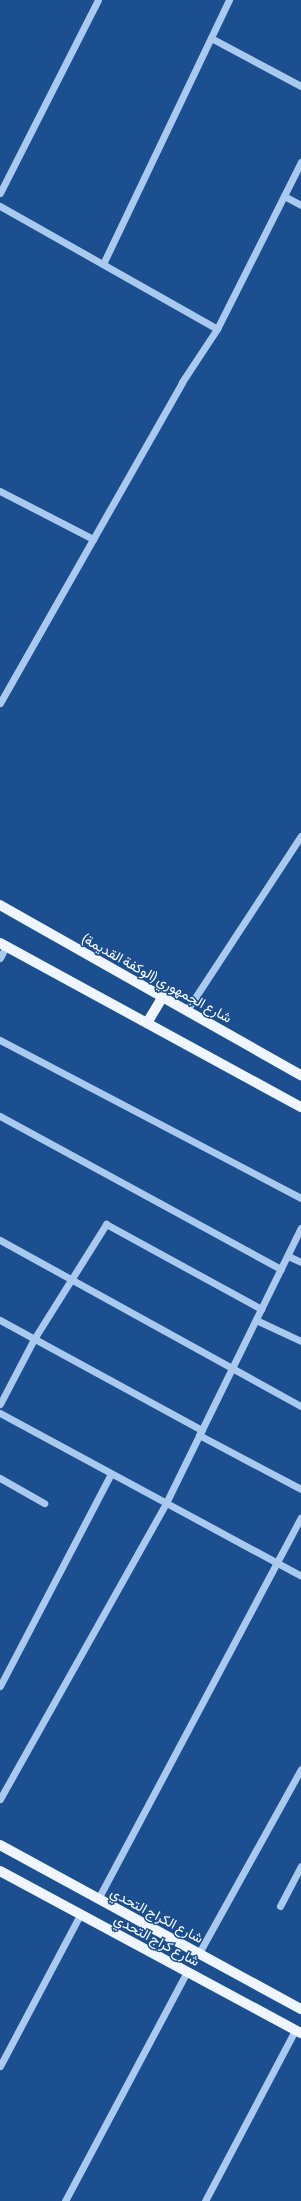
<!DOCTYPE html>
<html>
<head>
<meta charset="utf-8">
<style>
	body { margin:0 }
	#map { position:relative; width:301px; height:2201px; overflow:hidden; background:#1b4f8f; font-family:"Asap Condensed",Vazirmatn,sans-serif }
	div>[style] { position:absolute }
	.minor>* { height:7px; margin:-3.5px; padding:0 3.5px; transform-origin:3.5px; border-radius:3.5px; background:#a9c9ee }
	.major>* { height:10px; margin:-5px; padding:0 5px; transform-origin:5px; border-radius:5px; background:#f0f6ff }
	span { translate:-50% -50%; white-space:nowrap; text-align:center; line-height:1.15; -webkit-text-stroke:3px #1b4f8f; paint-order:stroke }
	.street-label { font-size:14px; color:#fff }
</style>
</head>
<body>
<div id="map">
	<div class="minor">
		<div style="left:211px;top:38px;width:102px;rotate:28.1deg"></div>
		<div style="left:0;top:193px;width:216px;rotate:-63.1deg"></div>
		<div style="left:284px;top:196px;width:19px;rotate:28deg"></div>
		<div style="left:0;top:206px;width:249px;rotate:29.5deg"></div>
		<div style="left:103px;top:264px;width:293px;rotate:-64.5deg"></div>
		<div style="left:0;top:491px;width:105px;rotate:27.3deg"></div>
		<div style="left:0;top:703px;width:369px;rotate:-60.4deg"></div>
		<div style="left:182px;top:382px;width:64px;rotate:-56.6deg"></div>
		<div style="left:217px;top:329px;width:187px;rotate:-63.3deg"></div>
		<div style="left:0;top:958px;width:13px;rotate:-63deg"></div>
		<div style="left:187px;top:1010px;width:208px;rotate:-56.8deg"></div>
		<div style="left:0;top:1040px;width:340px;rotate:27.7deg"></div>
		<div style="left:0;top:1116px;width:320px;rotate:28.6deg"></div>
		<div style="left:0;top:1240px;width:344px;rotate:28.9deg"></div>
		<div style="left:288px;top:1256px;width:14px;rotate:25deg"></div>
		<div style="left:0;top:1320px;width:230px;rotate:28.6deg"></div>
		<div style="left:256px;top:1320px;width:50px;rotate:25deg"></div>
		<div style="left:0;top:1404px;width:73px;rotate:-62.4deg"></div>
		<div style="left:34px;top:1339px;width:136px;rotate:-57.9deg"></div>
		<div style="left:106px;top:1224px;width:177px;rotate:28.7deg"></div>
		<div style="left:0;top:1413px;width:342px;rotate:28.4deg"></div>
		<div style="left:199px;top:1435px;width:115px;rotate:27.9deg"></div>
		<div style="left:0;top:1478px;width:51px;rotate:29.6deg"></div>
		<div style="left:0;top:1686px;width:239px;rotate:-62.4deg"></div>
		<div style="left:0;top:1799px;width:339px;rotate:-60.7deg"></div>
		<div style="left:166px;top:1503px;width:306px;rotate:-63.9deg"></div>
		<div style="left:98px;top:1899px;width:432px;rotate:-62deg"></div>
		<div style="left:280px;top:1906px;width:45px;rotate:-62.3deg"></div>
		<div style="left:199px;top:1953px;width:210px;rotate:-61deg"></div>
		<div style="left:0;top:2066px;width:171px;rotate:-62.1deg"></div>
		<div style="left:65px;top:2201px;width:259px;rotate:-62deg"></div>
		<div style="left:205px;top:2201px;width:193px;rotate:-62.2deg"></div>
	</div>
	<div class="major">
		<div style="left:0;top:905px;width:346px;rotate:29.5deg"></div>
		<div style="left:0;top:943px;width:343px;rotate:28.6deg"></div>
		<div style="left:147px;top:1023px;width:31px;rotate:-59deg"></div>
		<div style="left:0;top:1845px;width:343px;rotate:28.6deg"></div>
		<div style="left:0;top:1871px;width:342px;rotate:28.3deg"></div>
	</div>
	<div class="street-label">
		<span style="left:157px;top:978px;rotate:29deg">شارع الجمهوري (الوكفة القديمة)</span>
		<span style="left:157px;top:1915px;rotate:28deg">شارع الكراج التحدي</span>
		<span style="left:157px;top:1940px;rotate:28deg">شارع كراج التحدي</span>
	</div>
</div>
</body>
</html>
